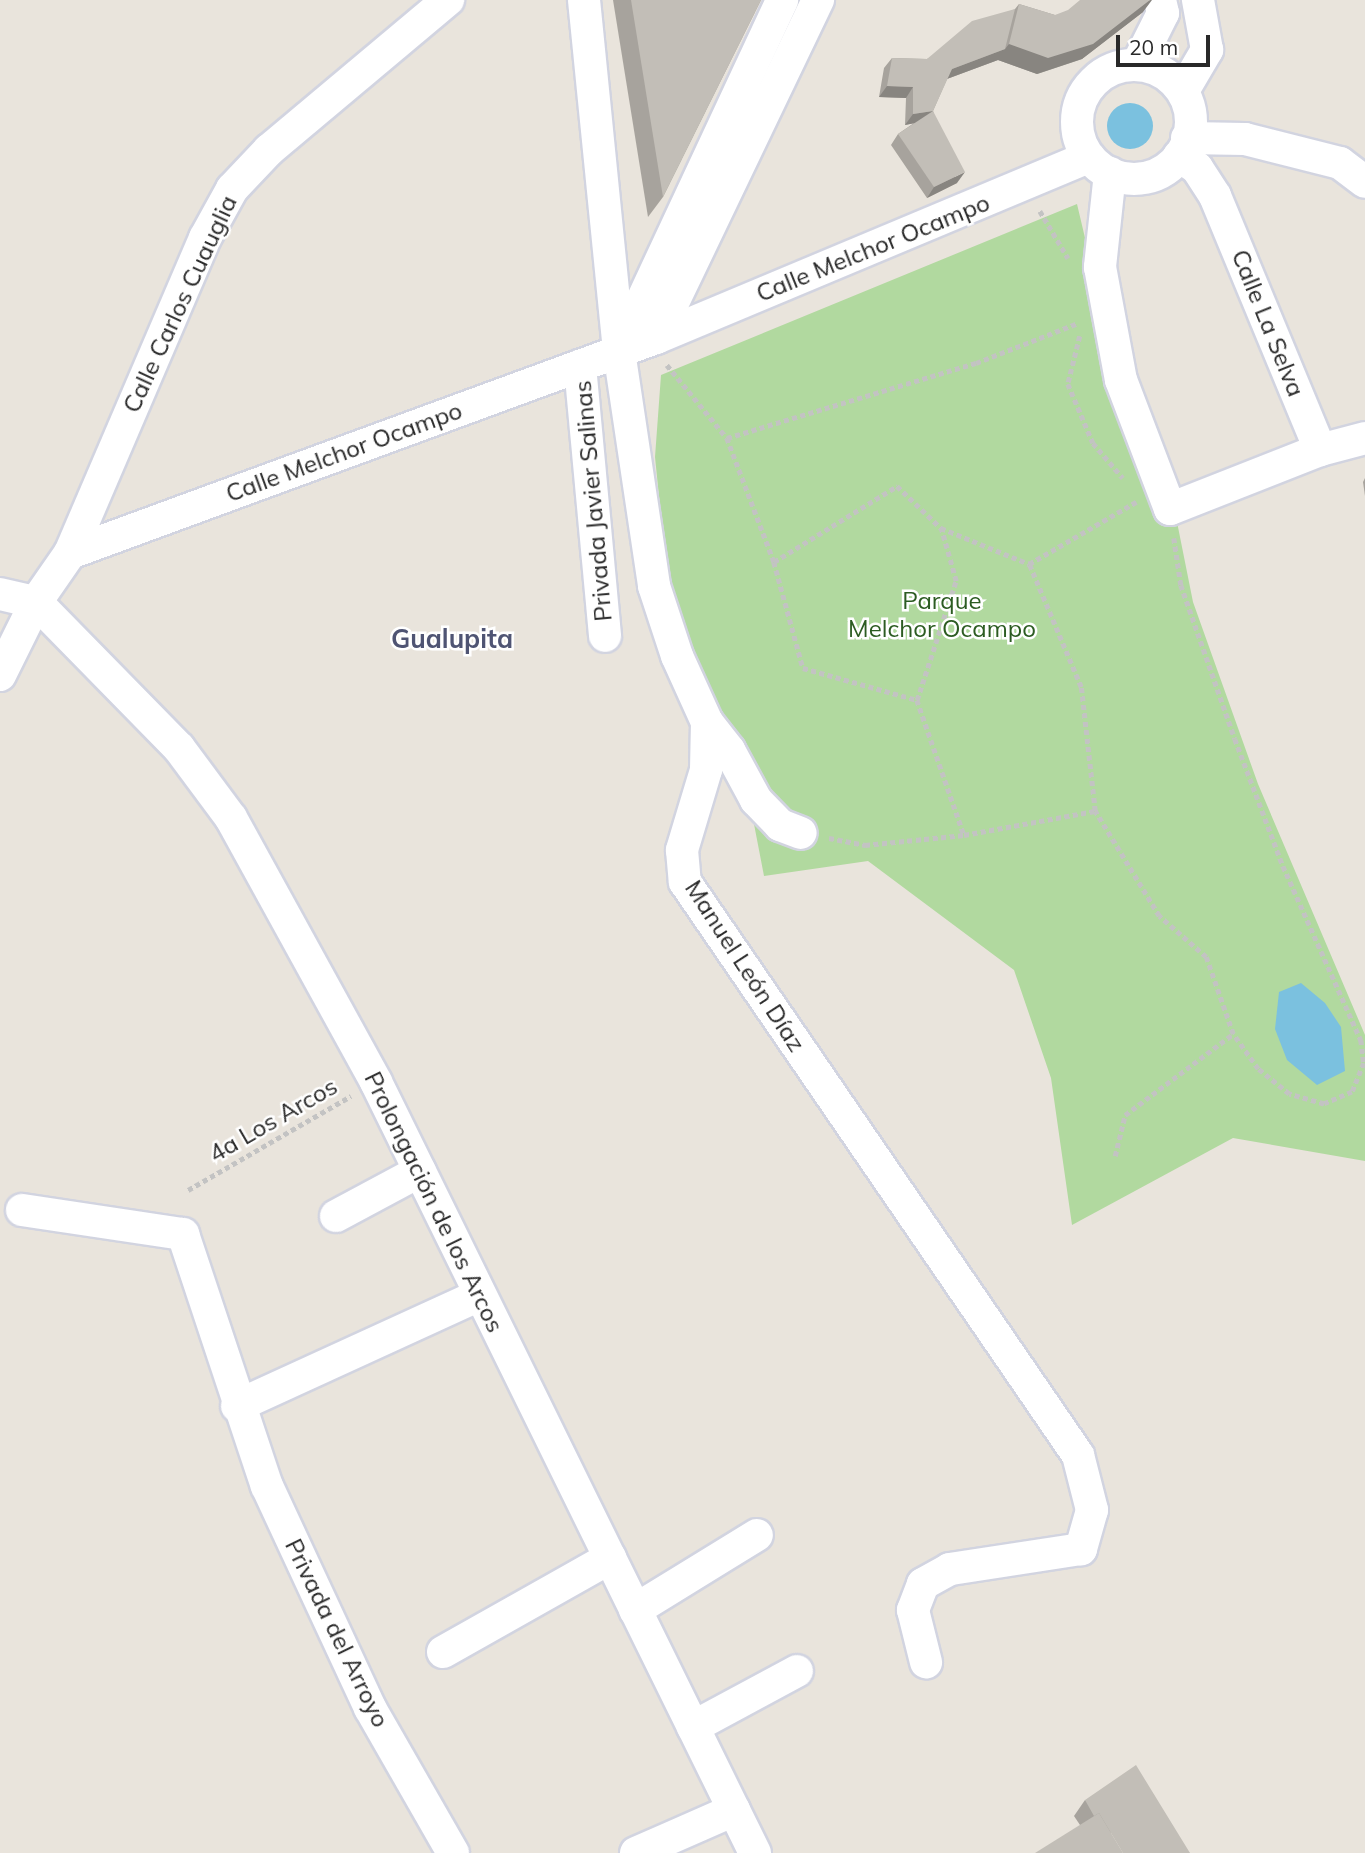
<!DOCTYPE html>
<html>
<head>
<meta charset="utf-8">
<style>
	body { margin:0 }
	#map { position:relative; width:1365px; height:1853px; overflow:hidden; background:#e9e4dc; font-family:Mulish,sans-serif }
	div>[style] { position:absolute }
	.green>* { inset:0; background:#b1d99f }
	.water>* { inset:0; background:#7bc1df }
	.round { border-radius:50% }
	.path>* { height:4.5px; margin-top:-2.25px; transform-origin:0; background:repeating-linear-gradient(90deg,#c3c3c3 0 5px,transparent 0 8.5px) }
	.roads { filter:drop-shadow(2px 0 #d2d4e0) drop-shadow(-2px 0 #d2d4e0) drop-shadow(0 2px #d2d4e0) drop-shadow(0 -2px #d2d4e0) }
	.minor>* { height:32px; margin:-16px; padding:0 16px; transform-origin:16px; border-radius:16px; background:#fff }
	.minor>.ring { margin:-16px; padding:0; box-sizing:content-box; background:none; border:32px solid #fff; border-radius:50% }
	.wall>* { inset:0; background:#a7a39d }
	.shaded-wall>* { inset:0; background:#888580 }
	.building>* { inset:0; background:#c2beb7 }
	span { translate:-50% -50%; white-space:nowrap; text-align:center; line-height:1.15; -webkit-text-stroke:5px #fff; paint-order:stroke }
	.street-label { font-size:24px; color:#292929 }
	.park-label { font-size:24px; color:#2c5c22 }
	.neighbourhood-label { font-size:26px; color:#4f5473; font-weight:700 }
	.scale { position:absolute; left:1116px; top:35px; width:94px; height:32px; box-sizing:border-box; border:4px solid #292929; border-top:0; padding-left:9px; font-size:21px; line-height:24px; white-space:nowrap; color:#292929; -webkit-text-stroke:5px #fff; paint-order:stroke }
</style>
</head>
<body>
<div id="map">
	<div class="green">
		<div style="clip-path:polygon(1077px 204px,1098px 293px,1176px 517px,1193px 602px,1258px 784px,1365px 1035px,1365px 1161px,1233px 1138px,1072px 1225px,1051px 1078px,1014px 970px,868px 861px,764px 876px,743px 767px,694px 673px,666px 565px,655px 457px,661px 375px)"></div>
	</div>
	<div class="water">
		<div class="round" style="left:1107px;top:103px;width:46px;height:46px"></div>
		<div style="clip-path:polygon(1301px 983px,1325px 1003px,1341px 1027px,1345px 1071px,1317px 1085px,1287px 1060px,1275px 1029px,1279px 992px)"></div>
	</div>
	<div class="path">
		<div style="left:1040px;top:211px;width:55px;rotate:59.2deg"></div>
		<div style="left:1080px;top:336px;width:49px;rotate:104deg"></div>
		<div style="left:1068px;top:384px;width:64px;rotate:67deg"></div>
		<div style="left:1093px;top:443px;width:46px;rotate:49.4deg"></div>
		<div style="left:667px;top:365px;width:94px;rotate:50.6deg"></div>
		<div style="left:727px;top:438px;width:260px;rotate:-16.8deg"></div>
		<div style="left:976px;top:363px;width:110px;rotate:-21.4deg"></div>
		<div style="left:727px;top:438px;width:133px;rotate:69.2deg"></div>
		<div style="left:774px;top:562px;width:110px;rotate:74.7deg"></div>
		<div style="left:803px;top:668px;width:118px;rotate:15.7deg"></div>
		<div style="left:917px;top:700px;width:125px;rotate:-71.9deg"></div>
		<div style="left:956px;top:581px;width:55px;rotate:-105.8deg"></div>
		<div style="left:1174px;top:538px;width:48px;rotate:81.5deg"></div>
		<div style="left:1181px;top:585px;width:163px;rotate:70.7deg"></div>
		<div style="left:1235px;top:739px;width:136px;rotate:69.3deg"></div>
		<div style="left:1283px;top:866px;width:191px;rotate:65.9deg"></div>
		<div style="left:1361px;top:1040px;width:23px;rotate:83deg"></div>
		<div style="left:1364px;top:1063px;width:31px;rotate:112deg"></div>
		<div style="left:1352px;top:1092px;width:30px;rotate:157deg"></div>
		<div style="left:1324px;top:1104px;width:36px;rotate:-164deg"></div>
		<div style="left:1289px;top:1094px;width:40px;rotate:-141deg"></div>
		<div style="left:1258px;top:1069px;width:43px;rotate:-125.5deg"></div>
		<div style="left:774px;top:562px;width:145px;rotate:-31.7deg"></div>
		<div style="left:897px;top:486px;width:61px;rotate:43.7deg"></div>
		<div style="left:941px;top:528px;width:95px;rotate:22.2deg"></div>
		<div style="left:917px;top:700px;width:143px;rotate:70.8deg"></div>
		<div style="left:964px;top:835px;width:133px;rotate:-10.4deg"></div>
		<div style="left:829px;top:838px;width:37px;rotate:11deg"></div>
		<div style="left:865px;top:845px;width:100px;rotate:-5.8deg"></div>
		<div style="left:1115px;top:1156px;width:42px;rotate:-76.3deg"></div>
		<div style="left:1125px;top:1115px;width:135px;rotate:-36.9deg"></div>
		<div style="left:1233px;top:1034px;width:82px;rotate:-109.3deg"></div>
		<div style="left:1206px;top:957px;width:62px;rotate:-138.9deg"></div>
		<div style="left:1159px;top:916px;width:123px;rotate:-121.4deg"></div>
		<div style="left:1095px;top:811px;width:125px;rotate:-96.4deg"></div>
		<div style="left:1081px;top:687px;width:134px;rotate:-112.9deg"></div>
		<div style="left:1029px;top:564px;width:124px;rotate:-30.1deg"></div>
		<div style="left:188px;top:1190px;width:188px;rotate:-30deg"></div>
	</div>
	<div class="roads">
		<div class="minor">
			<div style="left:584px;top:0;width:353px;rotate:84.3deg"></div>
			<div style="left:619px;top:351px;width:238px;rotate:81.5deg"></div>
			<div style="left:654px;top:586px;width:74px;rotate:71.8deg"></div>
			<div style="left:677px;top:656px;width:72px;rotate:65.6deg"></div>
			<div style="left:707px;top:722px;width:48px;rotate:91.2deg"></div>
			<div style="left:706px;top:770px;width:84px;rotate:106.7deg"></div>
			<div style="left:682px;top:850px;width:32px;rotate:85deg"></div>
			<div style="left:685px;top:882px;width:695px;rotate:55.56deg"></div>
			<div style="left:1078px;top:1455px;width:57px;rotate:75.7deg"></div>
			<div style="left:1092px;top:1510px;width:41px;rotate:105.8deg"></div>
			<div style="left:1081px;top:1549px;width:133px;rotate:171.3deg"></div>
			<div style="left:950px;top:1569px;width:31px;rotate:151deg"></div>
			<div style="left:923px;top:1584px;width:28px;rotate:111deg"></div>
			<div style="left:913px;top:1610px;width:54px;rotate:76deg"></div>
			<div style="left:1137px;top:65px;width:58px;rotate:-63.4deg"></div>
			<div style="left:1163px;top:13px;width:13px;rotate:-103deg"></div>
			<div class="ring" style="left:1077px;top:65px;width:82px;height:82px"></div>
			<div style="left:1183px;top:91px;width:48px;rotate:-59.7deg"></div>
			<div style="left:1207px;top:50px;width:51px;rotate:-100.2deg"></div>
			<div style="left:1187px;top:138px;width:58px;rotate:1deg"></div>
			<div style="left:1245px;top:139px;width:98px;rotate:14.2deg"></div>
			<div style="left:1340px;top:163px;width:31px;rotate:37deg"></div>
			<div style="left:1179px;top:156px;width:22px;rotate:34deg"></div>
			<div style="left:1197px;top:168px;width:33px;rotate:57deg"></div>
			<div style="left:1215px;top:196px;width:275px;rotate:67.5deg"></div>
			<div style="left:1110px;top:173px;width:95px;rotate:96.1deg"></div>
			<div style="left:1100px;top:267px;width:115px;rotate:79.5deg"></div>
			<div style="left:1121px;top:380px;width:138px;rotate:69.2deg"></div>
			<div style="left:1170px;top:509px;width:161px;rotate:-21.5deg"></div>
			<div style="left:1320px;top:450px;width:47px;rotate:-14.9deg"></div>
			<div style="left:656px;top:338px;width:375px;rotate:-64.4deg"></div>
			<div style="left:619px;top:350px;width:386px;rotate:-65deg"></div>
			<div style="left:580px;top:366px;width:271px;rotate:84.7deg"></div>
			<div style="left:70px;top:553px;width:624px;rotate:-20.15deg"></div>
			<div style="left:656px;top:338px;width:469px;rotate:-22.7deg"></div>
			<div style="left:0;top:594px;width:37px;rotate:13deg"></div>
			<div style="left:36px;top:602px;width:204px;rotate:45.6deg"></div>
			<div style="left:179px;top:748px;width:87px;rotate:53.4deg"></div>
			<div style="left:231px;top:818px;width:301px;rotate:61.2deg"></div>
			<div style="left:376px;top:1082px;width:859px;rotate:63.82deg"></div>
			<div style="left:0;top:675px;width:81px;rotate:-63.7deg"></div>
			<div style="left:36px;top:602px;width:60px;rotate:-55.2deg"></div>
			<div style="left:70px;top:553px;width:343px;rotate:-66.8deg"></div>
			<div style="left:205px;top:238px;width:56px;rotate:-61.1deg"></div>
			<div style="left:232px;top:189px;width:54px;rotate:-46.5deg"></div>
			<div style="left:269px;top:150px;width:234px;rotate:-40deg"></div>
			<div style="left:707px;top:722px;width:36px;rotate:52deg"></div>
			<div style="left:729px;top:750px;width:57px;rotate:61.6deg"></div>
			<div style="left:756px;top:800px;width:35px;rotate:46deg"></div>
			<div style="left:780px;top:825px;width:22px;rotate:21deg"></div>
			<div style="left:22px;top:1210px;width:163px;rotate:8.5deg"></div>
			<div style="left:183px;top:1234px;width:266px;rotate:71.6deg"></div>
			<div style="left:267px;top:1486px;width:245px;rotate:65.1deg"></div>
			<div style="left:370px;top:1708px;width:167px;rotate:60.2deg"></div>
			<div style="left:336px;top:1216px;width:95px;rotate:-28.2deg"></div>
			<div style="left:237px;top:1406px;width:267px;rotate:-24.6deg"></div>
			<div style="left:635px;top:1610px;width:143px;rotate:-31.6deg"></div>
			<div style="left:443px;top:1652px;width:192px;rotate:-29.4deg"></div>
			<div style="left:693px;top:1727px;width:118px;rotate:-28.3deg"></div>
			<div style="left:636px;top:1853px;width:107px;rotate:-23.7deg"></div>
		</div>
	</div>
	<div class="wall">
		<div style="clip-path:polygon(613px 0,761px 0,663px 197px,648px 217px)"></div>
		<div style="clip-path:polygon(1019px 4px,1055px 15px,1143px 12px,1082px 59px,1037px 74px,998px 60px,947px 79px,933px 111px,957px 183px,927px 198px,891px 145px,898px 134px,914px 123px,905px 125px,906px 98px,879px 97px,884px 68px,892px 58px,927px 59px,1015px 9px)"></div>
		<div style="clip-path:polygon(1365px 478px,1365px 496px,1363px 482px)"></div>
		<div style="clip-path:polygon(1085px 1800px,1190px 1853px,1080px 1825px,1074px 1816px)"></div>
	</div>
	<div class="shaded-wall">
		<div style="clip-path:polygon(1150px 0,1152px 0,1143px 12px,1082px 59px,1037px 74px,998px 60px,944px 80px,952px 69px,1005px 49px,1009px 44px)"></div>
		<div style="clip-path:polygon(887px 86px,913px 87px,906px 98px,879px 97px)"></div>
		<div style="clip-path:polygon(933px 111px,926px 121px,905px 125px,913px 114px)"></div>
		<div style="clip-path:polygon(965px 172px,957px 183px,927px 198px,934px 187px)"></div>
	</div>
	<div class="building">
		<div style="clip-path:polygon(631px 0,761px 0,663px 197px)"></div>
		<div style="clip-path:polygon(1080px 0,1150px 0,1093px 44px,1048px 58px,1009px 44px,1019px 4px,1055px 15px,1068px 10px)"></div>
		<div style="clip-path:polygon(1015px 9px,1005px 49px,952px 69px,933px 111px,913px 114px,913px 87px,887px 86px,892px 58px,927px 59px,972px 21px)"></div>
		<div style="clip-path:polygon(933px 111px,965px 172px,934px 187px,898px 134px)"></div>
		<div style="clip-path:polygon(1136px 1765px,1190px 1853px,1123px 1853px,1099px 1813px,1094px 1816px,1085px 1800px)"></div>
		<div style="clip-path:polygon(1099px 1813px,1123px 1853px,1035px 1853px)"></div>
	</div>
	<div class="street-label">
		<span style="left:873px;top:248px;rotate:-22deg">Calle Melchor Ocampo</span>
		<span style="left:180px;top:304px;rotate:-65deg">Calle Carlos Cuauglia</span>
		<span style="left:1268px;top:323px;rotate:68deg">Calle La Selva</span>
		<span style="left:344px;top:452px;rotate:-20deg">Calle Melchor Ocampo</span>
		<span style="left:593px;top:501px;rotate:-95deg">Privada Javier Salinas</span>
		<span style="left:745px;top:966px;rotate:57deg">Manuel León Díaz</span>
		<span style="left:273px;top:1120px;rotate:-30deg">4a Los Arcos</span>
		<span style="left:434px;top:1202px;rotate:64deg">Prolongación de los Arcos</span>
		<span style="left:337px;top:1633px;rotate:64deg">Privada del Arroyo</span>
	</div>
	<div class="park-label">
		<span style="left:942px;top:615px">Parque<br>Melchor Ocampo</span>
	</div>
	<div class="neighbourhood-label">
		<span style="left:452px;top:639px">Gualupita</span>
	</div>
	<div class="scale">20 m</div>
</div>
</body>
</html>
